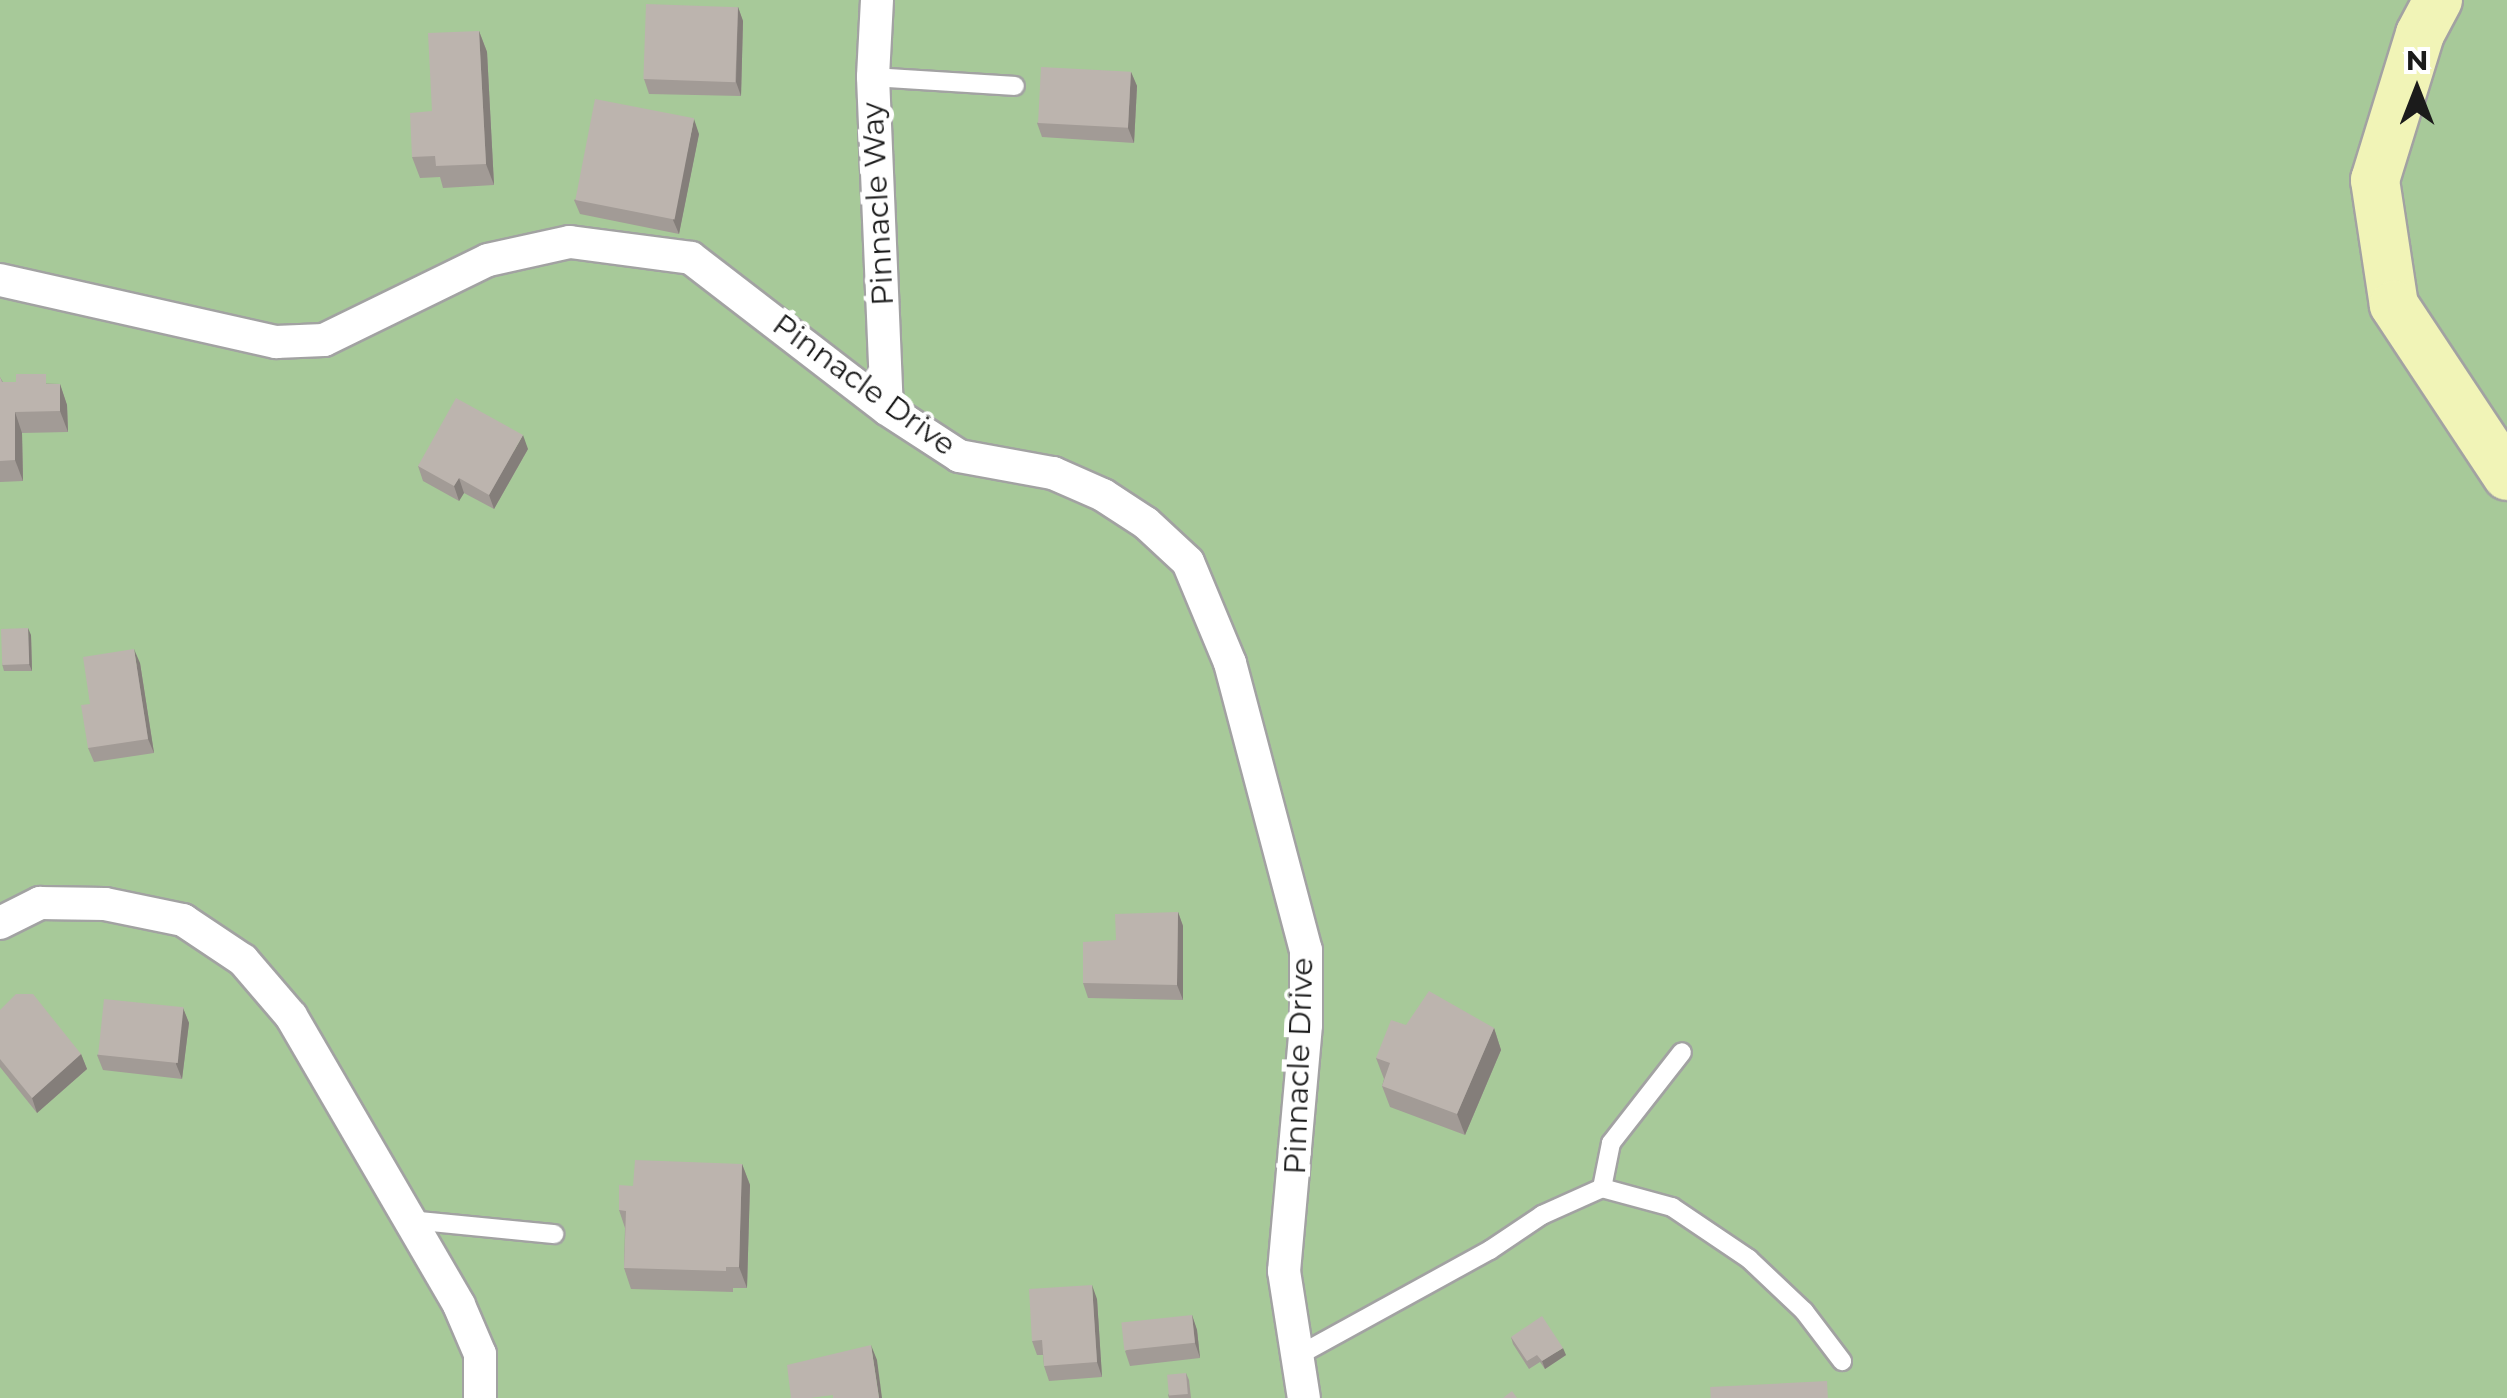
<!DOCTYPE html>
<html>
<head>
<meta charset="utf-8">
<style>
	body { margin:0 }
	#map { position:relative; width:2507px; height:1398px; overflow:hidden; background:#ece9e1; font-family:Montserrat,sans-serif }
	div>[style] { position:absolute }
	.forest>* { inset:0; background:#a7c999; transform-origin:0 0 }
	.roads { filter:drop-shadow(2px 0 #a2a2a2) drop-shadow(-2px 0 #a2a2a2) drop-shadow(0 2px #a2a2a2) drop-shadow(0 -2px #a2a2a2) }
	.lane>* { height:18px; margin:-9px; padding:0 9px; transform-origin:9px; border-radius:9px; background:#fff }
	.street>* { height:32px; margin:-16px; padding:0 16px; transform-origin:16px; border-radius:16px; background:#fff }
	.secondary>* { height:48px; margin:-24px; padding:0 24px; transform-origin:24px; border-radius:24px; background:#f1f4b7 }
	.wall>* { inset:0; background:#a29b96 }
	.shaded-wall>* { inset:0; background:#847e7a }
	.building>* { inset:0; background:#bcb4ae; transform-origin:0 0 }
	span { translate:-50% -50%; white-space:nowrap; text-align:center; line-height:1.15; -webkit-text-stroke:10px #fff; paint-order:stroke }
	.street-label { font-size:30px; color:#1b1b1b }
	.north { position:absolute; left:2367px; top:40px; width:100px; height:100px; -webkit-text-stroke:8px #fff; paint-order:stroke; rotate:0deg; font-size:28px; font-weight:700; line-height:40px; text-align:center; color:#1b1b1b }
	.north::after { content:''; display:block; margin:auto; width:35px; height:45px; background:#1b1b1b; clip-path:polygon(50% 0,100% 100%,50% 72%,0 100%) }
</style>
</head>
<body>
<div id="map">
	<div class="forest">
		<div style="left:0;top:0;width:2507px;height:1398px"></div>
	</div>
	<div class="roads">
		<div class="lane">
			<div style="left:873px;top:77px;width:142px;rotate:3.6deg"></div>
			<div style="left:1602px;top:1188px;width:46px;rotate:-78.7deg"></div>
			<div style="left:1611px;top:1143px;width:115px;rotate:-52deg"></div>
			<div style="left:410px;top:1220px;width:145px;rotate:5.6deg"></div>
			<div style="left:1299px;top:1355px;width:218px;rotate:-28.8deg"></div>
			<div style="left:1490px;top:1250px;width:63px;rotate:-33.9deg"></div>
			<div style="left:1542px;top:1215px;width:66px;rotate:-24.2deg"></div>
			<div style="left:1602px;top:1188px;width:73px;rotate:15.2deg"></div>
			<div style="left:1672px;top:1207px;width:93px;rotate:34deg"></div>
			<div style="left:1749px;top:1259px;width:76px;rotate:43.4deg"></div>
			<div style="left:1804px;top:1311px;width:63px;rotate:52.8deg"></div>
		</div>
		<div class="street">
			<div style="left:877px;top:0;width:77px;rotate:93deg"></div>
			<div style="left:873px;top:77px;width:332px;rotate:87.6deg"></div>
			<div style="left:0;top:280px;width:283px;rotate:12.7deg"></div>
			<div style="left:276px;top:342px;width:48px;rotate:-2.4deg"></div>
			<div style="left:324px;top:340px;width:182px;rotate:-26deg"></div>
			<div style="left:488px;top:260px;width:84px;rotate:-12.4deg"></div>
			<div style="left:570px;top:242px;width:122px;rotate:7.5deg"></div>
			<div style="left:691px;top:258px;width:247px;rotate:37.6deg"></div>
			<div style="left:887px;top:409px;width:86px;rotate:33.1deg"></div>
			<div style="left:959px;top:456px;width:96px;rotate:10.3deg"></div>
			<div style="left:1053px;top:473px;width:55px;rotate:23.7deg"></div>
			<div style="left:1103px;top:495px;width:51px;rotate:33.1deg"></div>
			<div style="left:1146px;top:523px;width:57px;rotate:42.9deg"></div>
			<div style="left:1188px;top:562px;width:109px;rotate:67.4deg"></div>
			<div style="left:1230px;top:663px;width:297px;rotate:75.2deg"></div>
			<div style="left:1306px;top:950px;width:75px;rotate:90deg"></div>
			<div style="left:1306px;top:1025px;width:247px;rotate:95.1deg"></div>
			<div style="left:1284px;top:1271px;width:129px;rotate:81.1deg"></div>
			<div style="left:0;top:923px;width:45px;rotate:-26.6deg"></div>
			<div style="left:40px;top:903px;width:65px;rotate:0.9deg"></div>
			<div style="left:105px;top:904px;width:80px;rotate:11.6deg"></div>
			<div style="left:183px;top:920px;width:72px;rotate:33.7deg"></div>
			<div style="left:243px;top:960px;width:74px;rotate:49.4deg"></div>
			<div style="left:291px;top:1016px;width:334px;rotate:59.8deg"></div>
			<div style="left:459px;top:1305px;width:53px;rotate:66.8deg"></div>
			<div style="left:480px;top:1354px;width:44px;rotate:90deg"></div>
		</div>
		<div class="secondary">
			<div style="left:2438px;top:0;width:38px;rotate:118deg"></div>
			<div style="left:2420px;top:34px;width:153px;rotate:107.1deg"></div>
			<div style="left:2375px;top:180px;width:126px;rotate:81.4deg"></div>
			<div style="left:2394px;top:305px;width:205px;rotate:56.5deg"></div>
		</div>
	</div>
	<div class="wall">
		<div style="clip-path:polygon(738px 7px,743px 21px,741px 96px,649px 94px,644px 79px)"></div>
		<div style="clip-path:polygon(479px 31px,487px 52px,494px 185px,443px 188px,440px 177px,420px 178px,412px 157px,432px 111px)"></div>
		<div style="clip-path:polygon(1131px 72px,1137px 86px,1134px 143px,1042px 137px,1037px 123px)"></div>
		<div style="clip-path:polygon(699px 134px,679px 234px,580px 214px,574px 200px)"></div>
		<div style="clip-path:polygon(0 377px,3px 382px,60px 384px,67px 405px,68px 432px,22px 433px,23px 481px,0 482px)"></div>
		<div style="clip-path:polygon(528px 449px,494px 509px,464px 493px,459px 501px,423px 481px,418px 466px)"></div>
		<div style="clip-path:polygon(31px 635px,32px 671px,4px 671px,2px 664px)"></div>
		<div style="clip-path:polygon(140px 663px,154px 753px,94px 762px,88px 748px,90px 704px)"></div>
		<div style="clip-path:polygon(1178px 912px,1183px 926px,1183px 1000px,1088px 998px,1083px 983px,1116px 940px)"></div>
		<div style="clip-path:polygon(183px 1008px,189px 1023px,182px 1079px,103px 1070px,97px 1055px)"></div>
		<div style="clip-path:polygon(0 1010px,81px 1054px,87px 1069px,37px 1113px,0 1067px)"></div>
		<div style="clip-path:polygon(1406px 1025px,1494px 1028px,1501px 1050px,1465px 1135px,1390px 1107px,1382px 1086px,1384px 1079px,1376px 1058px)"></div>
		<div style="clip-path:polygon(742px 1164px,750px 1185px,747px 1288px,733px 1288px,733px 1292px,631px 1289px,624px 1268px,625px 1228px,619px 1210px,633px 1186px)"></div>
		<div style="clip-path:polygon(1097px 1299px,1102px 1377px,1049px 1381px,1044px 1366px,1043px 1355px,1037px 1355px,1032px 1341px)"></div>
		<div style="clip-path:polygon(1192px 1315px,1197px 1330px,1200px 1358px,1130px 1366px,1125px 1351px)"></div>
		<div style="clip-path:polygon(1511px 1337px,1566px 1355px,1545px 1369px,1540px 1362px,1529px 1369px,1513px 1344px)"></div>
		<div style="clip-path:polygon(1186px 1373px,1189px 1380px,1191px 1398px,1169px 1398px,1168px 1395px)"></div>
	</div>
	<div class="shaded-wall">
		<div style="clip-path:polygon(738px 7px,743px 21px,741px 96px,736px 82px)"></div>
		<div style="clip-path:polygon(479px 31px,487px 52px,494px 185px,486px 164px)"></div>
		<div style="clip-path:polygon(1131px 72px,1137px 86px,1134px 143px,1128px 128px)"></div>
		<div style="clip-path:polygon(694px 119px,699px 134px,679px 234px,673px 220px)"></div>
		<div style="clip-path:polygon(60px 384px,67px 405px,68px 432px,60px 411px)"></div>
		<div style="clip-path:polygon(15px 412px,22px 433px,23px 481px,15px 460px)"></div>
		<div style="clip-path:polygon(523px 435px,528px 449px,494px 509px,489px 495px)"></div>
		<div style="clip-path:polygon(459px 478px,464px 493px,459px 501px,454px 486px)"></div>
		<div style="clip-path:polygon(28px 628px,31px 635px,32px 671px,29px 664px)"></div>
		<div style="clip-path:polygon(134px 649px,140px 663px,154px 753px,148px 739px)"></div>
		<div style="clip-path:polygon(1178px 912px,1183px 926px,1183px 1000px,1177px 985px)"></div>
		<div style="clip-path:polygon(183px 1008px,189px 1023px,182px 1079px,176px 1064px)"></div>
		<div style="clip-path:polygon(1494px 1028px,1501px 1050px,1465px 1135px,1457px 1114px)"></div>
		<div style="clip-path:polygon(81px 1054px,87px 1069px,37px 1113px,32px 1098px)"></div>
		<div style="clip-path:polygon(742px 1164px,750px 1185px,747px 1288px,739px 1267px)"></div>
		<div style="clip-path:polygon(1092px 1285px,1097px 1299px,1102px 1377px,1097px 1362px)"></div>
		<div style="clip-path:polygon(1192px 1315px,1197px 1330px,1200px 1358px,1195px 1343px)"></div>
		<div style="clip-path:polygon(871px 1345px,877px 1360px,882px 1398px,879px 1398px)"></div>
		<div style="clip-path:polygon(1563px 1348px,1566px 1355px,1545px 1369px,1542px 1361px)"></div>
	</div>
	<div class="building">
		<div style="left:646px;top:4px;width:92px;height:75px;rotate:2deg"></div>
		<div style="clip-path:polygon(479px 31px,486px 164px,436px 166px,435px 156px,412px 157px,410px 113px,432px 111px,428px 33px)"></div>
		<div style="left:1041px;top:67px;width:90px;height:56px;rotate:3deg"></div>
		<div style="left:595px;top:99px;width:101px;height:103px;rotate:11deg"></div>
		<div style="clip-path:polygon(16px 374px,46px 374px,46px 384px,60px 384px,60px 411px,15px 412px,15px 460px,0 461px,0 377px,2px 382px,16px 382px)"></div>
		<div style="clip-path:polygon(456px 398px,523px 435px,489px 495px,459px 478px,454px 486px,418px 466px)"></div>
		<div style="left:28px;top:628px;width:36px;height:27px;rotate:88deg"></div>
		<div style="clip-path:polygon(134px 649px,148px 739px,88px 748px,81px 705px,90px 704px,83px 657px)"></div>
		<div style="clip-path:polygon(1178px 912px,1177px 985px,1083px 983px,1083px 942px,1116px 940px,1115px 914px)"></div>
		<div style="clip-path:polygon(1429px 991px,1494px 1028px,1457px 1114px,1382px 1086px,1390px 1063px,1376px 1058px,1391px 1020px,1406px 1025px)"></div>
		<div style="clip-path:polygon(16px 994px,33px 994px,81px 1054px,32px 1098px,0 1059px,0 1010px)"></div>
		<div style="left:104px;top:999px;width:80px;height:56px;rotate:6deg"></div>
		<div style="clip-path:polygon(635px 1160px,742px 1164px,739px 1267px,726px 1267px,726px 1271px,624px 1268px,626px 1211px,619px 1210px,619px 1185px,633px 1186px)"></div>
		<div style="clip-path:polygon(1092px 1285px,1097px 1362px,1044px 1366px,1042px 1340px,1032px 1341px,1029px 1289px)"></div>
		<div style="left:1192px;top:1315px;width:28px;height:71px;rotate:84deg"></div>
		<div style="clip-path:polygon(1542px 1316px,1563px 1348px,1542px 1361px,1537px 1355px,1527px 1361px,1511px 1337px)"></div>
		<div style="clip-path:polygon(871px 1345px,879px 1398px,833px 1398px,833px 1395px,810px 1398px,791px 1398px,787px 1365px)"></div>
		<div style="left:1186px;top:1373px;width:21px;height:19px;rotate:85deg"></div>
		<div style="left:1827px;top:1381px;width:17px;height:117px;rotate:87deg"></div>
		<div style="clip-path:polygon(1512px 1391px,1517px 1398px,1503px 1398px)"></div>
	</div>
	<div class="street-label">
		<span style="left:878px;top:204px;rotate:-93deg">Pinnacle Way</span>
		<span style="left:864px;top:385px;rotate:36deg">Pinnacle Drive</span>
		<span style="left:1299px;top:1066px;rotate:-88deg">Pinnacle Drive</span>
	</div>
	<div class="north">N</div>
</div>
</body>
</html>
